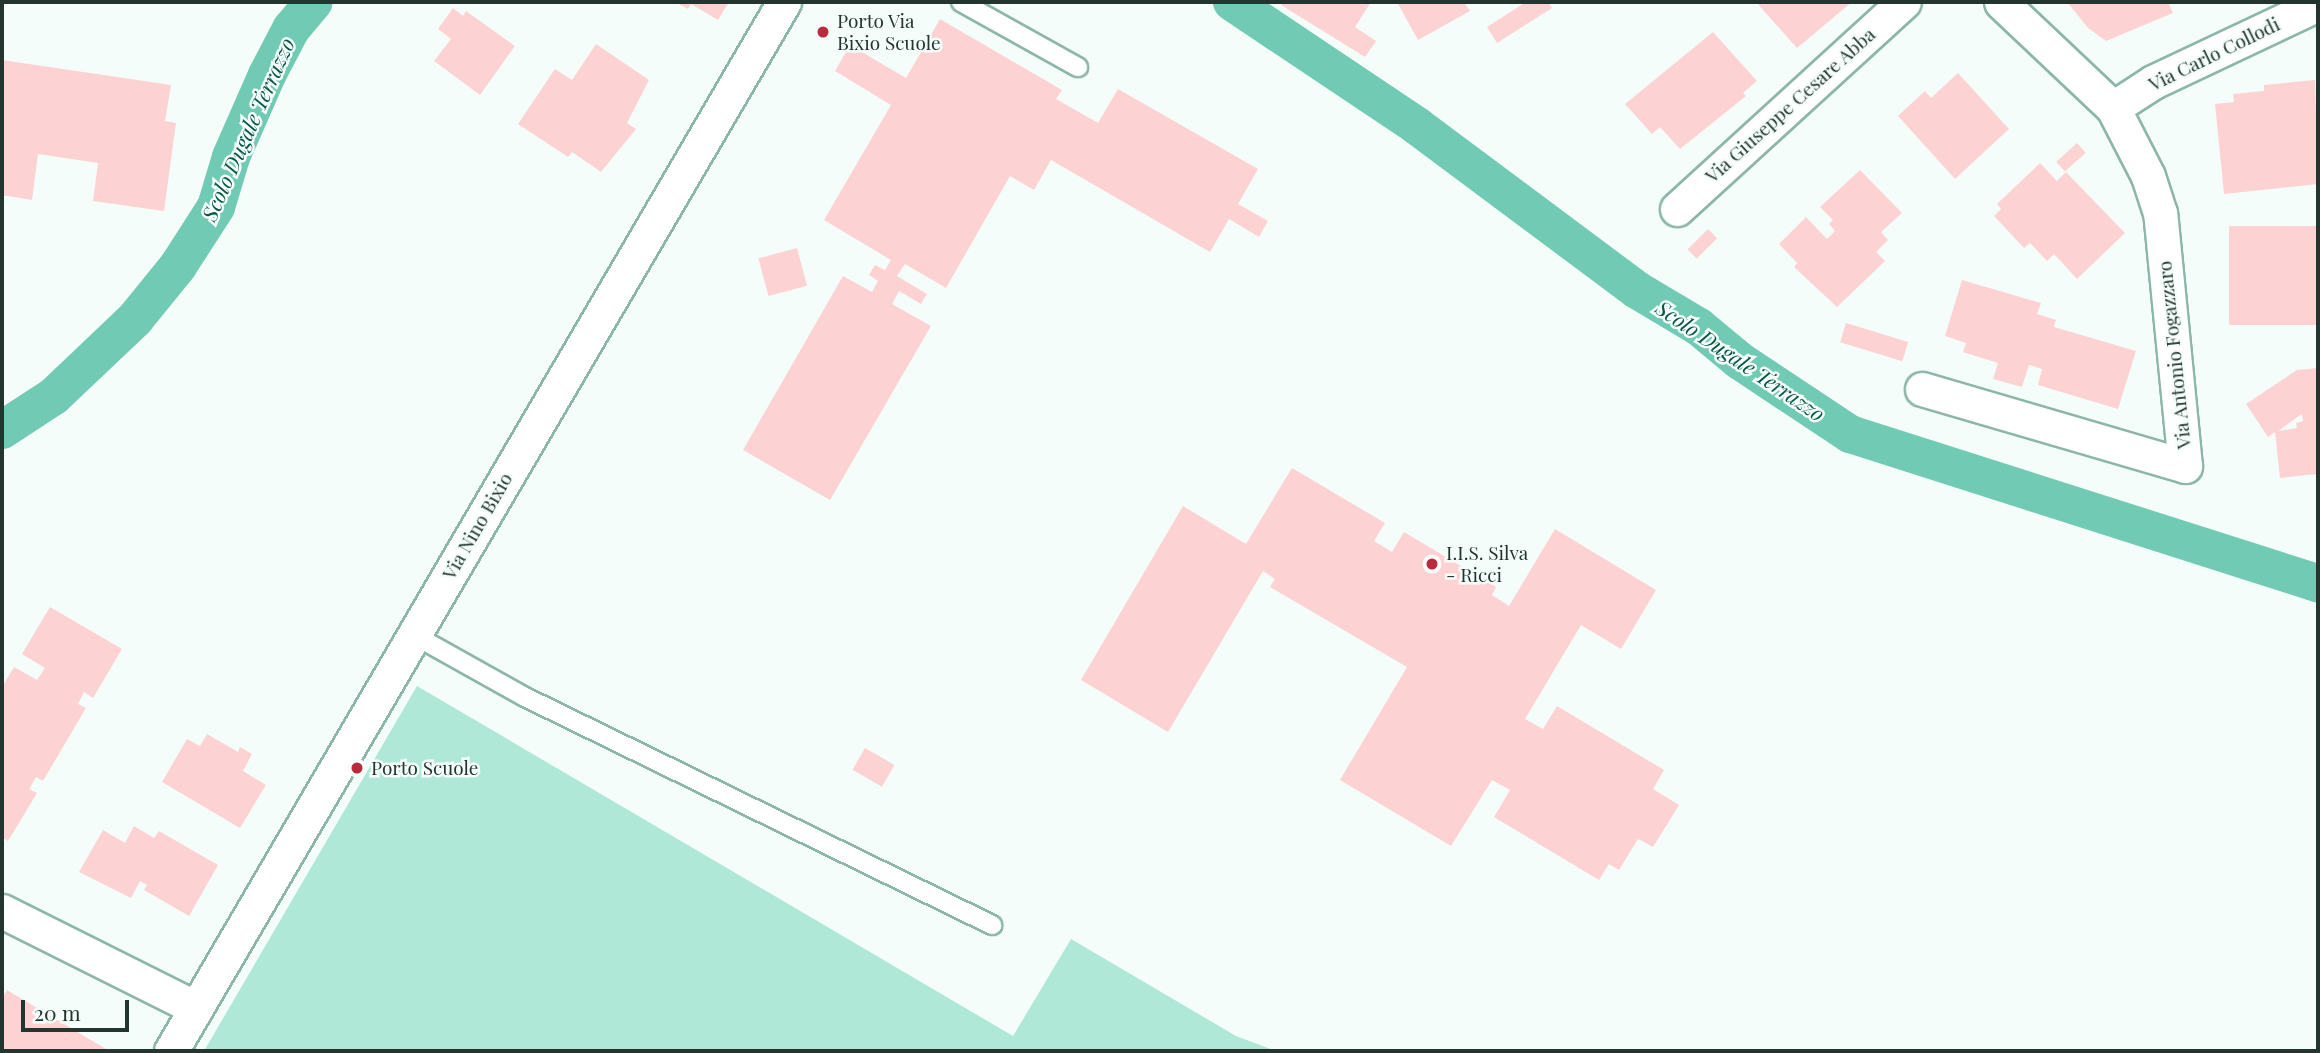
<!DOCTYPE html>
<html>
<head>
<meta charset="utf-8">
<style>
	body { margin:0 }
	#map { position:relative; width:2320px; height:1053px; overflow:hidden; background:#f4fdfa; font-family:"Playfair Display",serif }
	div>[style] { position:absolute }
	.green>* { inset:0; background:#b0e8d8 }
	.canal>* { height:38px; margin:-19px; padding:0 19px; transform-origin:19px; border-radius:19px; background:#71cab3 }
	.building>* { inset:0; background:#fdd2d2; transform-origin:0 0 }
	.roads { filter:drop-shadow(2px 0 #8db6aa) drop-shadow(-2px 0 #8db6aa) drop-shadow(0 2px #8db6aa) drop-shadow(0 -2px #8db6aa) }
	.service>* { height:18px; margin:-9px; padding:0 9px; transform-origin:9px; border-radius:9px; background:#fff }
	.minor>* { height:33px; margin:-16.5px; padding:0 16.5px; transform-origin:16.5px; border-radius:16.5px; background:#fff }
	.dots>* { width:19px; height:19px; translate:-50% -50%; box-sizing:border-box; border:4px solid #f4fdfa; border-radius:50% }
	span { translate:-50% -50%; white-space:nowrap; text-align:center; line-height:1.15; -webkit-text-stroke:5px #f4fdfa; paint-order:stroke }
	.poi-label { font-size:19px; color:#243530 }
	.left { translate:0 -50%; text-align:left }
	.street-label { font-size:19px; color:#243530 }
	.water-label { font-size:21px; color:#065646; font-style:italic }
	.frame { position:absolute; inset:0; border:4px solid #243530; pointer-events:none }
	.scale { position:absolute; left:21px; top:1000px; width:108px; height:32px; box-sizing:border-box; border:4px solid #243530; border-top:0; padding-left:9px; font-size:21px; line-height:24px; white-space:nowrap; color:#243530; -webkit-text-stroke:5px #f4fdfa; paint-order:stroke }
</style>
</head>
<body>
<div id="map">
	<div class="green">
		<div style="clip-path:polygon(417px 686px,1013px 1036px,1071px 939px,1236px 1036px,1276px 1051px,204px 1051px)"></div>
	</div>
	<div class="canal">
		<div style="left:1232px;top:2px;width:223px;rotate:33.8deg"></div>
		<div style="left:1417px;top:126px;width:274px;rotate:36.7deg"></div>
		<div style="left:1637px;top:290px;width:72px;rotate:30.8deg"></div>
		<div style="left:1699px;top:327px;width:53px;rotate:39.7deg"></div>
		<div style="left:1740px;top:361px;width:132px;rotate:33.6deg"></div>
		<div style="left:1850px;top:434px;width:491px;rotate:17.7deg"></div>
		<div style="left:2px;top:430px;width:62px;rotate:-33.2deg"></div>
		<div style="left:54px;top:396px;width:112px;rotate:-43.5deg"></div>
		<div style="left:135px;top:319px;width:68px;rotate:-50.9deg"></div>
		<div style="left:178px;top:266px;width:70px;rotate:-57.2deg"></div>
		<div style="left:216px;top:207px;width:52px;rotate:-73.3deg"></div>
		<div style="left:231px;top:157px;width:90px;rotate:-66.3deg"></div>
		<div style="left:267px;top:75px;width:52px;rotate:-62.4deg"></div>
		<div style="left:291px;top:29px;width:35px;rotate:-50deg"></div>
	</div>
	<div class="building">
		<div style="clip-path:polygon(675px 2px,729px 2px,718px 20px,691px 4px,688px 9px)"></div>
		<div style="clip-path:polygon(1283px 2px,1371px 2px,1355px 27px,1376px 41px,1365px 57px,1281px 5px)"></div>
		<div style="clip-path:polygon(1397px 2px,1464px 2px,1470px 11px,1418px 40px)"></div>
		<div style="clip-path:polygon(1526px 2px,1548px 2px,1552px 8px,1497px 43px,1487px 27px)"></div>
		<div style="clip-path:polygon(1756px 2px,1852px 2px,1797px 48px)"></div>
		<div style="clip-path:polygon(2067px 2px,2168px 2px,2173px 13px,2106px 41px,2088px 28px)"></div>
		<div style="clip-path:polygon(453px 8px,463px 16px,466px 11px,515px 46px,480px 95px,434px 61px,451px 39px,438px 29px)"></div>
		<div style="clip-path:polygon(940px 19px,1062px 90px,1056px 99px,1098px 123px,1118px 89px,1258px 169px,1238px 204px,1268px 221px,1259px 237px,1229px 219px,1210px 252px,1051px 160px,1034px 190px,1010px 176px,946px 288px,905px 264px,897px 276px,927px 294px,921px 304px,899px 291px,892px 304px,931px 326px,830px 500px,743px 450px,843px 276px,872px 292px,878px 281px,869px 275px,875px 265px,885px 270px,891px 260px,824px 220px,891px 105px,835px 71px,850px 45px,906px 78px)"></div>
		<div style="clip-path:polygon(1713px 32px,1757px 81px,1743px 93px,1746px 96px,1680px 149px,1660px 127px,1652px 134px,1625px 104px)"></div>
		<div style="clip-path:polygon(596px 44px,649px 80px,627px 123px,636px 129px,601px 172px,572px 152px,568px 157px,518px 124px,555px 69px,572px 80px)"></div>
		<div style="clip-path:polygon(2px 60px,171px 85px,165px 121px,176px 123px,164px 211px,93px 201px,98px 163px,38px 154px,32px 200px,2px 195px)"></div>
		<div style="clip-path:polygon(1958px 73px,2009px 129px,1955px 179px,1898px 116px,1925px 91px,1931px 98px)"></div>
		<div style="clip-path:polygon(2315px 80px,2318px 184px,2224px 194px,2215px 104px,2234px 102px,2233px 94px,2264px 91px,2264px 85px)"></div>
		<div style="left:2077px;top:143px;width:13px;height:28px;rotate:48deg"></div>
		<div style="clip-path:polygon(2040px 163px,2057px 181px,2066px 172px,2125px 233px,2077px 279px,2054px 254px,2047px 261px,2030px 243px,2024px 248px,1994px 216px,2001px 209px,1997px 204px)"></div>
		<div style="clip-path:polygon(1860px 170px,1902px 213px,1881px 232px,1888px 240px,1876px 252px,1885px 261px,1837px 307px,1794px 267px,1797px 263px,1779px 244px,1806px 217px,1827px 239px,1835px 231px,1829px 224px,1833px 220px,1820px 207px)"></div>
		<div style="left:2318px;top:226px;width:99px;height:89px;rotate:90deg"></div>
		<div style="left:1708px;top:229px;width:13px;height:29px;rotate:45deg"></div>
		<div style="left:797px;top:248px;width:39px;height:40px;rotate:75deg"></div>
		<div style="clip-path:polygon(1962px 280px,2041px 303px,2037px 314px,2056px 320px,2054px 327px,2136px 351px,2118px 409px,2038px 385px,2042px 369px,2029px 365px,2022px 387px,1993px 379px,1998px 363px,1963px 352px,1966px 343px,1945px 336px)"></div>
		<div style="left:1846px;top:323px;width:65px;height:20px;rotate:17deg"></div>
		<div style="clip-path:polygon(evenodd,2318px 368px,2318px 474px,2280px 478px,2275px 432px,2268px 437px,2246px 404px,2297px 370px,2318px 368px,2302px 414px,2303px 421px,2296px 423px,2297px 428px,2278px 431px,2302px 414px)"></div>
		<div style="clip-path:polygon(1292px 468px,1385px 523px,1374px 541px,1392px 552px,1404px 532px,1496px 587px,1492px 595px,1509px 606px,1555px 529px,1656px 590px,1621px 649px,1581px 625px,1525px 719px,1543px 729px,1557px 706px,1664px 770px,1653px 789px,1679px 805px,1653px 847px,1638px 839px,1619px 870px,1609px 864px,1599px 880px,1494px 817px,1510px 790px,1492px 780px,1451px 846px,1340px 780px,1407px 667px,1270px 587px,1275px 579px,1263px 571px,1168px 732px,1081px 680px,1183px 506px,1246px 544px)"></div>
		<div style="clip-path:polygon(50px 607px,122px 649px,93px 698px,84px 692px,78px 704px,86px 708px,43px 781px,36px 777px,29px 789px,37px 793px,8px 841px,2px 837px,2px 687px,14px 667px,37px 680px,45px 668px,22px 654px)"></div>
		<div style="clip-path:polygon(207px 734px,238px 752px,240px 747px,252px 754px,243px 771px,266px 785px,240px 828px,162px 782px,187px 739px,200px 746px)"></div>
		<div style="left:865px;top:748px;width:34px;height:25px;rotate:30deg"></div>
		<div style="clip-path:polygon(134px 826px,154px 838px,159px 831px,218px 865px,189px 916px,144px 890px,147px 885px,140px 881px,131px 898px,79px 872px,103px 830px,125px 843px)"></div>
		<div style="clip-path:polygon(7px 990px,106px 1049px,104px 1051px,2px 1051px,2px 998px)"></div>
	</div>
	<div class="roads">
		<div class="service">
			<div style="left:961px;top:2px;width:134px;rotate:29.1deg"></div>
			<div style="left:414px;top:635px;width:127px;rotate:29.2deg"></div>
			<div style="left:525px;top:697px;width:520px;rotate:26.02deg"></div>
		</div>
		<div class="minor">
			<div style="left:2113px;top:108px;width:48px;rotate:-33deg"></div>
			<div style="left:2153px;top:82px;width:183px;rotate:-25.3deg"></div>
			<div style="left:1677px;top:209px;width:307px;rotate:-42.4deg"></div>
			<div style="left:1922px;top:389px;width:274px;rotate:16.3deg"></div>
			<div style="left:2185px;top:466px;width:254px;rotate:-95.6deg"></div>
			<div style="left:2160px;top:213px;width:39px;rotate:-108deg"></div>
			<div style="left:2148px;top:176px;width:76px;rotate:-117.2deg"></div>
			<div style="left:2113px;top:108px;width:154px;rotate:-136.6deg"></div>
			<div style="left:2px;top:911px;width:217px;rotate:26.6deg"></div>
			<div style="left:171px;top:1051px;width:1215px;rotate:-59.7deg"></div>
		</div>
	</div>
	<div class="dots">
		<div style="left:823px;top:32px;background:#ba293d"></div>
		<div style="left:1432px;top:564px;background:#ba293d"></div>
		<div style="left:357px;top:768px;background:#ba293d"></div>
	</div>
	<div class="poi-label">
		<span class="left" style="left:837px;top:32px">Porto Via<br>Bixio Scuole</span>
		<span class="left" style="left:1446px;top:564px">I.I.S. Silva<br>- Ricci</span>
		<span class="left" style="left:371px;top:768px">Porto Scuole</span>
	</div>
	<div class="street-label">
		<span style="left:2214px;top:54px;rotate:-26deg">Via Carlo Collodi</span>
		<span style="left:1790px;top:105px;rotate:-42deg">Via Giuseppe Cesare Abba</span>
		<span style="left:2174px;top:355px;rotate:-96deg">Via Antonio Fogazzaro</span>
		<span style="left:477px;top:526px;rotate:-60deg">Via Nino Bixio</span>
	</div>
	<div class="water-label">
		<span style="left:247px;top:129px;rotate:-66deg">Scolo Dugale Terrazzo</span>
		<span style="left:1741px;top:360px;rotate:34deg">Scolo Dugale Terrazzo</span>
	</div>
	<div class="frame"></div>
	<div class="scale">20 m</div>
</div>
</body>
</html>
